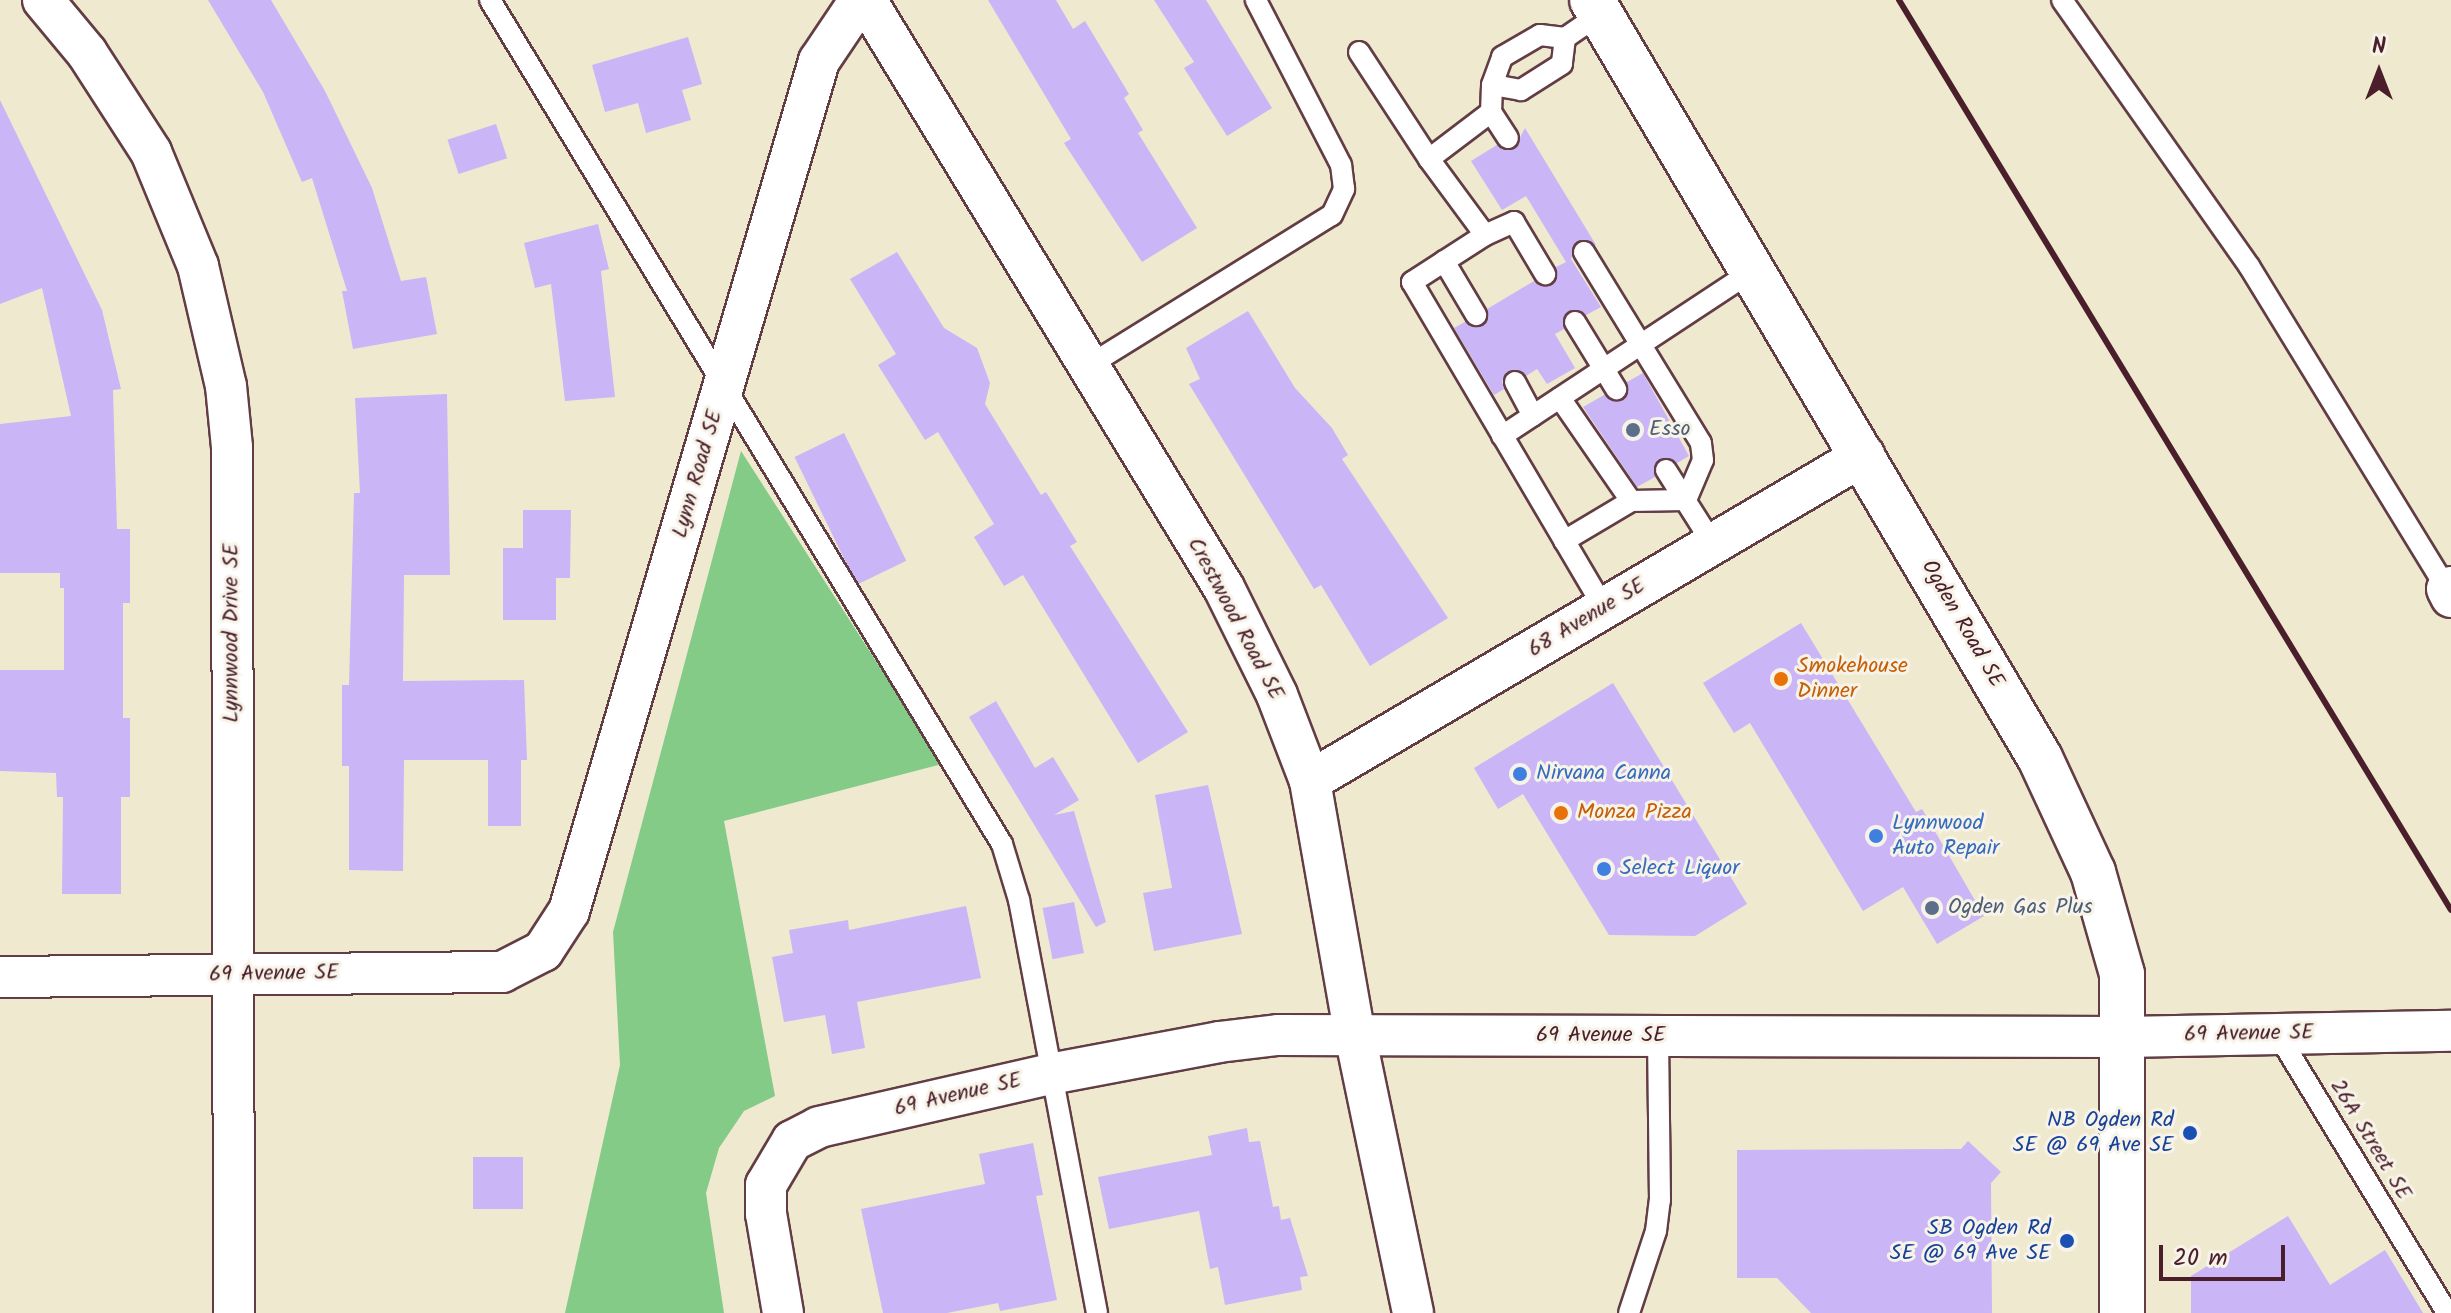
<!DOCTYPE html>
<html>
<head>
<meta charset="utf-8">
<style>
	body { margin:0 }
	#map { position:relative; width:2451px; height:1313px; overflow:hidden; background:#efe9d0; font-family:Kalam,sans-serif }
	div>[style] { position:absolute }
	.green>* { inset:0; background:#83cb87 }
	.building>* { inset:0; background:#cab5f6; transform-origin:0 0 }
	.roads { filter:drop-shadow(2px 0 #633d44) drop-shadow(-2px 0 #633d44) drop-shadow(0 2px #633d44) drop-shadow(0 -2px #633d44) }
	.service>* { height:20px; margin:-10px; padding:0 10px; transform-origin:10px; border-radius:10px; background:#fff }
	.minor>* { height:40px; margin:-20px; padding:0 20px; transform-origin:20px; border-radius:20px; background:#fff }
	.tertiary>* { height:44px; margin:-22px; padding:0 22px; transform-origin:22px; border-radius:22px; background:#fff }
	.rail>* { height:6px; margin:-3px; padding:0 3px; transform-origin:3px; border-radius:3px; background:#4a1f2b }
	.dots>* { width:22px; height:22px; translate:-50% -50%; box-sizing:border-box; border:4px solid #f7f3e8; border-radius:50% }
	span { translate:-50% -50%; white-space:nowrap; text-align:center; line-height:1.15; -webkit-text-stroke:6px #f7f3e8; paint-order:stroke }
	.service-label { font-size:22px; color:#4e5e75 }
	.left { translate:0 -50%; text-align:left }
	.street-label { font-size:22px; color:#4a1f2b }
	.food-label { font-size:22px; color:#c56008 }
	.shop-label { font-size:22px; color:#366cbe }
	.transit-label { font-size:22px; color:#164399 }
	.right { translate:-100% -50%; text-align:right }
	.north { position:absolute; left:2339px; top:32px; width:80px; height:80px; -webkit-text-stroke:6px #f7f3e8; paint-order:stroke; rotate:0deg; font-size:22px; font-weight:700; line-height:32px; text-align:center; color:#4a1f2b }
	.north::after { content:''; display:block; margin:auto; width:28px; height:36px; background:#4a1f2b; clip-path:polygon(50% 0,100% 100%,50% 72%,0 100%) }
	.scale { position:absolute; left:2159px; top:1245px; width:126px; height:36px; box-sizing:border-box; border:4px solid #4a1f2b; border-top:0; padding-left:10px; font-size:24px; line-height:28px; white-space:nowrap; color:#4a1f2b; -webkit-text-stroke:6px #f7f3e8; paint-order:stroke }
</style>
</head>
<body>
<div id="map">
	<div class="green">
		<div style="clip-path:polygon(741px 451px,942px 764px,724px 821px,775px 1096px,744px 1111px,719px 1148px,706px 1193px,724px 1313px,565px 1313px,620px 1065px,613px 932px)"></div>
	</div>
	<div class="building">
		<div style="clip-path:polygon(208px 0,271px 0,325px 91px,372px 188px,401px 281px,426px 277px,437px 334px,353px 349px,342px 291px,347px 291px,312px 178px,302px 182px,263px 92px)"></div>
		<div style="clip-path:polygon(988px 0,1056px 0,1073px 29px,1085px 21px,1129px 94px,1124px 98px,1143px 130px,1138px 133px,1197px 228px,1142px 262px,1064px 143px,1071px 139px)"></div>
		<div style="clip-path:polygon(1154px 0,1206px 0,1272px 108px,1227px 136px,1184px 68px,1194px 62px)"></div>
		<div style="clip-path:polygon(688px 37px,702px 84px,682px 90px,691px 120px,646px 133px,638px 103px,605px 112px,592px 65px)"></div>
		<div style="clip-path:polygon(0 100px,102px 310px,121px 389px,113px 390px,117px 529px,130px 529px,130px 603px,123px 603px,123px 718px,130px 718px,130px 797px,121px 797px,121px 894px,62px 894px,63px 797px,57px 797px,56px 773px,0 771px,0 670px,64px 670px,64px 588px,60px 588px,60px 573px,0 573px,0 424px,71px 416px,42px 288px,0 304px)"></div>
		<div style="left:496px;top:124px;width:36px;height:51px;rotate:72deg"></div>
		<div style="clip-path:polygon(1525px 128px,1596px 245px,1578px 241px,1571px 259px,1601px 307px,1586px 315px,1568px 311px,1564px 329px,1555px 334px,1575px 368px,1547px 384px,1537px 369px,1526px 376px,1510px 370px,1502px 381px,1504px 389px,1494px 395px,1454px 328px,1465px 322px,1483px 326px,1487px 309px,1534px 281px,1552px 285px,1556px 267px,1566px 262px,1526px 196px,1502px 210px,1471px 161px,1497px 145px,1514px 149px)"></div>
		<div style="clip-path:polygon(598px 224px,609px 269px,601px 271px,615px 397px,565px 401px,551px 284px,535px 288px,524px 243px)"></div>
		<div style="clip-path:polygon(897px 252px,944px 328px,977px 348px,990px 383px,985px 404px,1041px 495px,1046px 492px,1077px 542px,1070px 546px,1188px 732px,1138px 763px,1023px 575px,1004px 586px,974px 537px,994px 524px,938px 432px,925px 440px,878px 365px,896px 354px,850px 279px)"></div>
		<div style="clip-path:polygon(1248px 311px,1295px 388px,1332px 428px,1348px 455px,1342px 459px,1448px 618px,1370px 666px,1321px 585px,1314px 589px,1189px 384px,1200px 379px,1186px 348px)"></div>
		<div style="clip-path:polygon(1643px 373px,1689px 456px,1677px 463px,1660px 459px,1655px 477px,1637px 487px,1583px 407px,1604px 395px,1622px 400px,1627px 382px)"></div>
		<div style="clip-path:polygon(447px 394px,450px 575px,404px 575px,403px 681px,524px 680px,527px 760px,521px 760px,521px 826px,488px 826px,488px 760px,404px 760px,403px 871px,349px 870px,349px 766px,342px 766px,342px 685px,349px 685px,354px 493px,360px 493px,355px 398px)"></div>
		<div style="left:844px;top:433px;width:142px;height:55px;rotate:64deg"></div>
		<div style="clip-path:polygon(523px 510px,571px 510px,570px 578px,556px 578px,556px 620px,503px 620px,503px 548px,523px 548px)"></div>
		<div style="clip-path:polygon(1801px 623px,1916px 812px,1922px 809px,1984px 916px,1937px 944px,1903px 887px,1863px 911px,1750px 723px,1734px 733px,1703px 683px)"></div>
		<div style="clip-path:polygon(1613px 683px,1747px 904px,1695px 936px,1609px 935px,1523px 794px,1498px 809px,1474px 768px)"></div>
		<div style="clip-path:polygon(996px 701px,1035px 768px,1053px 757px,1079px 800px,1054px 815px,1074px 811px,1106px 922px,1096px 927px,969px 717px)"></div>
		<div style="clip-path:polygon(1208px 785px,1242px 934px,1154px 951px,1143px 893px,1172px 888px,1155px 795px)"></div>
		<div style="left:1074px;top:902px;width:52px;height:32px;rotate:79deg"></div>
		<div style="clip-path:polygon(966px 906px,981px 978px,857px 1002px,865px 1048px,832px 1054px,825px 1015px,784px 1022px,772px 957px,793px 953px,789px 930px,848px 920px,849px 930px)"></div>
		<div style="clip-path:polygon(1247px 1128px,1249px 1142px,1260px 1141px,1273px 1207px,1279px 1206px,1281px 1220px,1290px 1218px,1308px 1276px,1300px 1277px,1302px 1290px,1225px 1305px,1218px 1267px,1210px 1269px,1199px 1211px,1109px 1229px,1098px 1177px,1212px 1155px,1208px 1136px)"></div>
		<div style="clip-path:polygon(1968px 1141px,2001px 1172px,1991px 1183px,1992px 1313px,1811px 1313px,1777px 1278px,1737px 1278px,1737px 1150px,1961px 1149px)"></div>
		<div style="clip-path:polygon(1033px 1143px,1043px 1195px,1036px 1196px,1057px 1300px,1000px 1311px,998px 1303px,947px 1313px,883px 1313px,861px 1209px,985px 1184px,979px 1154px)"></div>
		<div style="left:473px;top:1157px;width:50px;height:52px"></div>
		<div style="clip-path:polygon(2288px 1216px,2330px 1285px,2385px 1250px,2423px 1313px,2191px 1313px,2191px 1276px)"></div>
	</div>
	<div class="roads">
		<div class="service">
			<div style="left:490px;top:0;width:987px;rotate:58.76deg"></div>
			<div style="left:1002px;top:844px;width:59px;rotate:73.1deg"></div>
			<div style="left:1019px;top:900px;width:420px;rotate:79.3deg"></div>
			<div style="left:2062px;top:0;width:325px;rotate:54.9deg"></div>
			<div style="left:2249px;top:266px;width:379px;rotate:58.5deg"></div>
			<div style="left:1565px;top:38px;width:26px;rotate:97deg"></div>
			<div style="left:1562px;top:64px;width:49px;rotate:147.6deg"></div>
			<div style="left:1521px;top:90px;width:29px;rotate:-170deg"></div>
			<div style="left:1492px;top:85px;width:30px;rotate:-70deg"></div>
			<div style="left:1502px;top:57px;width:44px;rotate:-30.1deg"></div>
			<div style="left:1540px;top:35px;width:25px;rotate:7deg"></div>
			<div style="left:1565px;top:38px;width:42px;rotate:-34.4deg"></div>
			<div style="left:1359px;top:52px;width:128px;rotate:56.8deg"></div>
			<div style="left:1492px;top:85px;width:27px;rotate:92deg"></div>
			<div style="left:1491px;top:112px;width:78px;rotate:142.8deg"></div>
			<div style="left:1429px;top:159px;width:94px;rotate:53.6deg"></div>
			<div style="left:1485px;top:235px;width:87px;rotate:147.2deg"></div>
			<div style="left:1412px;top:282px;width:378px;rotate:59.5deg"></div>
			<div style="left:1491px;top:112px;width:31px;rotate:57deg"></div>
			<div style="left:1485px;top:235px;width:32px;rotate:-24deg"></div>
			<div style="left:1514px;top:222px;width:61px;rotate:59.2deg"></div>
			<div style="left:1444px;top:261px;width:63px;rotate:59.3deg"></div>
			<div style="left:1575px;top:322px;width:79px;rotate:58.5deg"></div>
			<div style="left:1088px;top:366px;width:287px;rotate:-31.8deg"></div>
			<div style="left:1332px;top:215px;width:29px;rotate:-65deg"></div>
			<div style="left:1344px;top:189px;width:24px;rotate:-97deg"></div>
			<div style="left:1341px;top:165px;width:186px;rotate:-117.3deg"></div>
			<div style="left:1515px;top:382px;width:38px;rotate:62deg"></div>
			<div style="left:1560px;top:398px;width:125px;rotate:55.4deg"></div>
			<div style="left:1631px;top:501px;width:55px;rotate:-1deg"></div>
			<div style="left:1686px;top:500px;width:43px;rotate:-67deg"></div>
			<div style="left:1703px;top:460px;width:17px;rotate:-97deg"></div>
			<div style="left:1701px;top:443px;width:224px;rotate:-121.5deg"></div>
			<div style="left:1502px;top:436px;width:302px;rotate:-33.4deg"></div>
			<div style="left:1666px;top:470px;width:88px;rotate:57.6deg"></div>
			<div style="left:1564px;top:541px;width:78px;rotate:-30.8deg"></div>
			<div style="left:2277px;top:1033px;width:328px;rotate:58.7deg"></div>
			<div style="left:1629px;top:1313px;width:86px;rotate:-71.8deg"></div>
			<div style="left:1656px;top:1231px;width:31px;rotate:-83deg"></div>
			<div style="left:1660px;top:1200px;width:163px;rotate:-90.7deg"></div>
		</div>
		<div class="minor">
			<div style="left:43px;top:0;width:69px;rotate:50.3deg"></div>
			<div style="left:87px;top:53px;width:118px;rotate:57.1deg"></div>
			<div style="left:151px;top:152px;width:123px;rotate:67.6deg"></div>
			<div style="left:198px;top:266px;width:123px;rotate:76.9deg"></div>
			<div style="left:226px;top:386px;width:61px;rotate:84.4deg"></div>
			<div style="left:232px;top:447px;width:866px;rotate:89.87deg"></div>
			<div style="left:866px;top:0;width:688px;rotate:58.67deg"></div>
			<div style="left:1224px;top:588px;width:119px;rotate:63.6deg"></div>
			<div style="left:1277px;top:695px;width:92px;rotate:69deg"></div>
			<div style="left:1310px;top:781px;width:258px;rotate:80deg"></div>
			<div style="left:1355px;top:1035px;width:284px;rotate:78.2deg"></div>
			<div style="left:2451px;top:587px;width:4px;rotate:153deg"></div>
			<div style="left:2447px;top:589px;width:9px;rotate:63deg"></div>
			<div style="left:1310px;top:781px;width:643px;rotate:-30.47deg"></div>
			<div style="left:0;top:977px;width:502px;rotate:-0.57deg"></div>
			<div style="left:502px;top:972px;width:46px;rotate:-27.1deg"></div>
			<div style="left:543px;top:951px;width:48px;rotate:-57deg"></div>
			<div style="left:569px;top:911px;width:886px;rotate:-73.61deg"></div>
			<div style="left:819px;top:61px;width:73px;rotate:-56.1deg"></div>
			<div style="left:783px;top:1313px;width:100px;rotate:-99.7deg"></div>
			<div style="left:766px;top:1214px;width:29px;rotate:-90deg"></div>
			<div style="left:766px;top:1185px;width:51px;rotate:-59.4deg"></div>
			<div style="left:792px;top:1141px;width:30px;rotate:-27deg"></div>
			<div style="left:819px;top:1127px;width:237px;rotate:-12.9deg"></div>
			<div style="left:1050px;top:1074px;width:172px;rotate:-10.7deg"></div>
			<div style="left:1219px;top:1042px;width:59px;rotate:-6.8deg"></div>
			<div style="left:1278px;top:1035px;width:846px;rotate:0.14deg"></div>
			<div style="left:2124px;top:1037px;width:327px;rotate:-1.1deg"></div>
		</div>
		<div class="tertiary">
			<div style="left:1592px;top:0;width:880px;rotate:59.42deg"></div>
			<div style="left:2040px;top:758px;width:126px;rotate:65.1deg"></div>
			<div style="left:2093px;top:872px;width:106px;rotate:74.1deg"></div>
			<div style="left:2122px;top:974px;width:339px;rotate:90deg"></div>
		</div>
	</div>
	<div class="rail">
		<div style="left:1899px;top:0;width:1064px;rotate:58.76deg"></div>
	</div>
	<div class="dots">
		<div style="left:1633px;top:430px;background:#5c6f8a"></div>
		<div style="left:1781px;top:679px;background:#e8710a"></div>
		<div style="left:1520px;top:774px;background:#3f7fe0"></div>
		<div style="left:1561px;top:813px;background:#e8710a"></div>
		<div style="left:1876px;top:836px;background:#3f7fe0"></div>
		<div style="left:1604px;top:869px;background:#3f7fe0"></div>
		<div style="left:1932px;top:908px;background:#5c6f8a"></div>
		<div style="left:2190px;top:1133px;background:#1a4fb4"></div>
		<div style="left:2067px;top:1241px;background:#1a4fb4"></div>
	</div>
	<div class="service-label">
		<span class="left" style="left:1649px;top:430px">Esso</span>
		<span class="left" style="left:1948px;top:908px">Ogden Gas Plus</span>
	</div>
	<div class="street-label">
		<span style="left:698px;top:474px;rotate:-74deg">Lynn Road SE</span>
		<span style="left:1587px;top:618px;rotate:-31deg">68 Avenue SE</span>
		<span style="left:1235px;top:619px;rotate:62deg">Crestwood Road SE</span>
		<span style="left:1962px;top:624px;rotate:60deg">Ogden Road SE</span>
		<span style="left:232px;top:633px;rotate:-90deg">Lynnwood Drive SE</span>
		<span style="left:274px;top:974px;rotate:-1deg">69 Avenue SE</span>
		<span style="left:2249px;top:1034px;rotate:-1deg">69 Avenue SE</span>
		<span style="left:1601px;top:1036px">69 Avenue SE</span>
		<span style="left:958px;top:1095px;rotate:-13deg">69 Avenue SE</span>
		<span style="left:2370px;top:1140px;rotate:59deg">26A Street SE</span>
	</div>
	<div class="food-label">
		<span class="left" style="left:1797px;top:679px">Smokehouse<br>Dinner</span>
		<span class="left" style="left:1577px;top:813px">Monza Pizza</span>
	</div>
	<div class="shop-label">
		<span class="left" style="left:1536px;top:774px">Nirvana Canna</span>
		<span class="left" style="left:1892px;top:836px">Lynnwood<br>Auto Repair</span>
		<span class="left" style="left:1620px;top:869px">Select Liquor</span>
	</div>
	<div class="transit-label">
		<span class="right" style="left:2174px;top:1133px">NB Ogden Rd<br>SE @ 69 Ave SE</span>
		<span class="right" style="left:2051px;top:1241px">SB Ogden Rd<br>SE @ 69 Ave SE</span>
	</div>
	<div class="north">N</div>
	<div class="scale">20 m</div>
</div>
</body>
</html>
